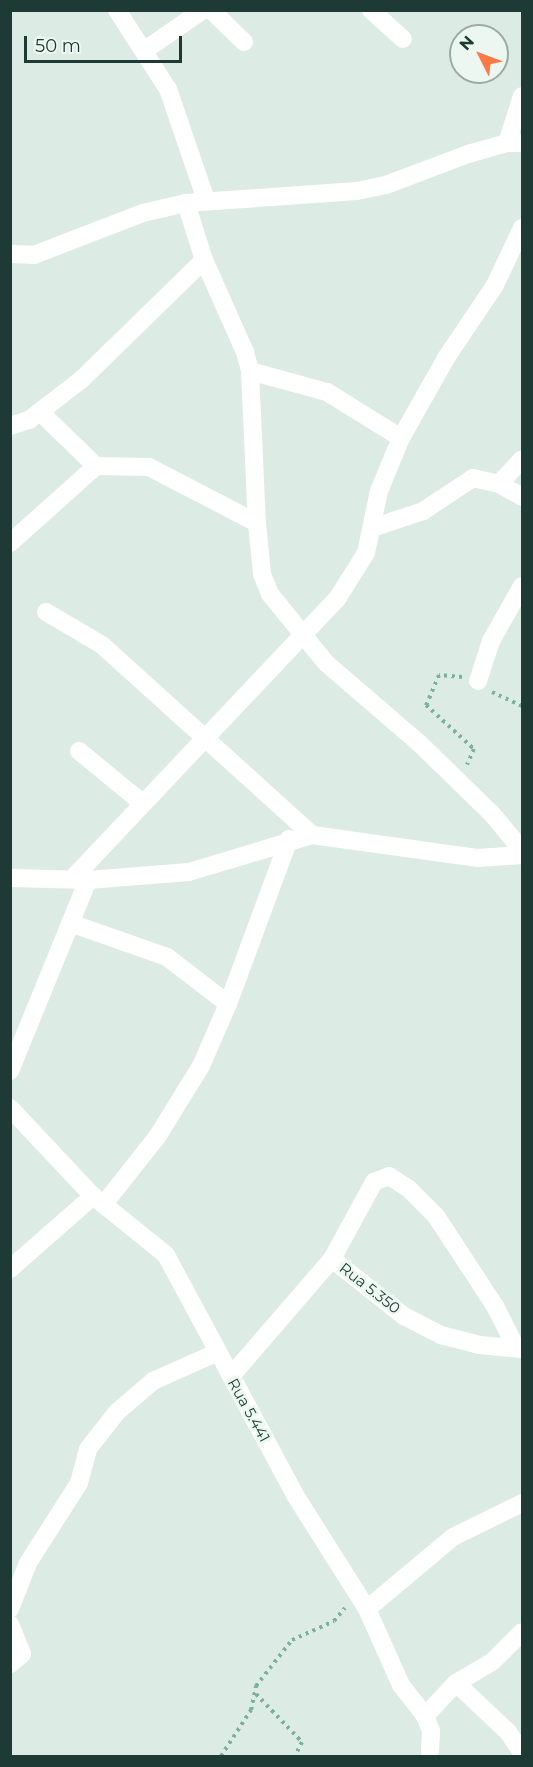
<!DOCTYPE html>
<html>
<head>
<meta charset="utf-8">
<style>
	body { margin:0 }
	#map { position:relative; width:533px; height:1767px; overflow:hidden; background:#ddebe5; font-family:Montserrat,sans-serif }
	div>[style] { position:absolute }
	.path>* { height:4px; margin-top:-2px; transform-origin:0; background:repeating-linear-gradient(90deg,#7ab2a2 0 3px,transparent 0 7.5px) }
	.minor>* { height:18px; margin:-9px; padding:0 9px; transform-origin:9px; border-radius:9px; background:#fff }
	span { translate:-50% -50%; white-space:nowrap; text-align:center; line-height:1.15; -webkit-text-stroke:5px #edf7f2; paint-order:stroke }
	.street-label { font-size:15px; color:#1d3b34 }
	.frame { position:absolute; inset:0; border:12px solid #1d3b34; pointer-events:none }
	.north { position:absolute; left:449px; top:24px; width:60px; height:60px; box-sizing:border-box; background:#edf7f2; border:2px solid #9aaca6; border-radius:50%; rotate:312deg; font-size:16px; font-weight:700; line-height:24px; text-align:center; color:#1d3b34 }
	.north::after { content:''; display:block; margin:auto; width:21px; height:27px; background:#ff7946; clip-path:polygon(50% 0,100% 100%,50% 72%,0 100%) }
	.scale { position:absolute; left:24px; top:36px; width:158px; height:27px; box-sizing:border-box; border:3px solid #1d3b34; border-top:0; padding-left:8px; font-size:18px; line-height:21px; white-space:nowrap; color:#1d3b34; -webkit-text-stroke:4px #edf7f2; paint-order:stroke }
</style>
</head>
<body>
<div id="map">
	<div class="path">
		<div style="left:462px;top:677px;width:23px;rotate:-175deg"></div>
		<div style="left:439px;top:675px;width:33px;rotate:113deg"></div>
		<div style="left:426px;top:705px;width:65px;rotate:42.5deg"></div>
		<div style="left:474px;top:749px;width:17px;rotate:114deg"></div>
		<div style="left:492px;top:692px;width:33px;rotate:25deg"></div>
		<div style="left:256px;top:1694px;width:66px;rotate:46.2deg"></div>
		<div style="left:302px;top:1742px;width:16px;rotate:117deg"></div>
		<div style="left:221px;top:1756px;width:55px;rotate:-56.9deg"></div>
		<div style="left:251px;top:1710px;width:25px;rotate:-78deg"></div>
		<div style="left:256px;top:1686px;width:58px;rotate:-52deg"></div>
		<div style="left:292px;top:1640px;width:46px;rotate:-24.3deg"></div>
		<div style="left:334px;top:1621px;width:17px;rotate:-50deg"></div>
	</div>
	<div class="minor">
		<div style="left:117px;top:10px;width:94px;rotate:57.2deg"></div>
		<div style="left:168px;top:89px;width:117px;rotate:71.1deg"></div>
		<div style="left:211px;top:10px;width:46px;rotate:44.1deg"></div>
		<div style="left:371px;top:10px;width:43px;rotate:42.2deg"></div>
		<div style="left:145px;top:50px;width:70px;rotate:-34.6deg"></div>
		<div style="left:507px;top:143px;width:49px;rotate:-72.3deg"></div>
		<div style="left:186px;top:203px;width:60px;rotate:72.5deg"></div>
		<div style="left:204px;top:260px;width:101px;rotate:66deg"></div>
		<div style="left:245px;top:352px;width:20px;rotate:75deg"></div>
		<div style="left:250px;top:371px;width:152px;rotate:87.4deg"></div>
		<div style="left:257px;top:523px;width:51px;rotate:84.4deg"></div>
		<div style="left:262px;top:574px;width:22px;rotate:68deg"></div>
		<div style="left:270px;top:594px;width:89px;rotate:50.9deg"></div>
		<div style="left:326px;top:663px;width:123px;rotate:40.7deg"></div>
		<div style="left:419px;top:743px;width:102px;rotate:44.2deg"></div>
		<div style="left:492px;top:814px;width:47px;rotate:50.2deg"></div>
		<div style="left:10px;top:254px;width:24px;rotate:2deg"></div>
		<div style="left:34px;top:255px;width:117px;rotate:-21.1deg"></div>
		<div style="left:143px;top:213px;width:44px;rotate:-13.1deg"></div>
		<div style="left:186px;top:203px;width:171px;rotate:-4deg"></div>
		<div style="left:357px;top:191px;width:30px;rotate:-12deg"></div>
		<div style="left:386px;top:185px;width:88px;rotate:-20.7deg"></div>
		<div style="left:468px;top:154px;width:41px;rotate:-15.8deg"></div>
		<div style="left:507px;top:143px;width:15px"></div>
		<div style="left:250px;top:371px;width:80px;rotate:15.3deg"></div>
		<div style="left:327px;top:392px;width:87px;rotate:31.9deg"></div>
		<div style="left:40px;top:412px;width:78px;rotate:44deg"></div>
		<div style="left:10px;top:426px;width:20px;rotate:-18deg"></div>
		<div style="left:29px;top:420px;width:66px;rotate:-37.6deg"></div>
		<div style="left:81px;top:380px;width:172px;rotate:-44.3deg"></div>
		<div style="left:499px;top:484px;width:34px;rotate:-47deg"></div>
		<div style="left:372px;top:528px;width:54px;rotate:-18.4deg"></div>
		<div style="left:423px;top:511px;width:60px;rotate:-33.4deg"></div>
		<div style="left:473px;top:478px;width:27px;rotate:13deg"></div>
		<div style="left:499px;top:484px;width:26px;rotate:29deg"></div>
		<div style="left:10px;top:543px;width:115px;rotate:-41.8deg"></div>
		<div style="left:96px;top:466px;width:53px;rotate:1.1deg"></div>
		<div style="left:149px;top:467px;width:122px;rotate:27.4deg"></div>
		<div style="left:46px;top:612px;width:65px;rotate:30.5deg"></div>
		<div style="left:102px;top:645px;width:283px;rotate:42.1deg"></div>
		<div style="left:478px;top:681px;width:42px;rotate:-72deg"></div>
		<div style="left:491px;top:641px;width:63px;rotate:-60.6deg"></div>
		<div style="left:79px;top:751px;width:80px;rotate:39.4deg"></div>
		<div style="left:10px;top:878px;width:78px;rotate:1.5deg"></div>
		<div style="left:88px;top:880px;width:101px;rotate:-4.5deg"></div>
		<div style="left:189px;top:872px;width:128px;rotate:-16.7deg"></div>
		<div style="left:312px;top:835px;width:168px;rotate:7.9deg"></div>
		<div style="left:478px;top:858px;width:44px;rotate:-3.9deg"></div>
		<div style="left:72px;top:879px;width:386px;rotate:-46.6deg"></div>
		<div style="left:337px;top:599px;width:54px;rotate:-57.8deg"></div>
		<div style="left:366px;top:553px;width:63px;rotate:-78.2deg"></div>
		<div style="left:379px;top:491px;width:57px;rotate:-67.5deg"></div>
		<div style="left:401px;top:438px;width:92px;rotate:-60.6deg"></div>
		<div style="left:446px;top:358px;width:88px;rotate:-56.1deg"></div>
		<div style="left:495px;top:285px;width:63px;rotate:-64.7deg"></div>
		<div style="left:70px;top:923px;width:103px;rotate:19.3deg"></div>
		<div style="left:167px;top:957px;width:77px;rotate:37.6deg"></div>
		<div style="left:10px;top:1071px;width:206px;rotate:-67.8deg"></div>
		<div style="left:10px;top:1108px;width:121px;rotate:46.7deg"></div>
		<div style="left:93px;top:1196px;width:94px;rotate:38.9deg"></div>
		<div style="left:166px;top:1255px;width:272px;rotate:61.7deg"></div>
		<div style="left:295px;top:1495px;width:135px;rotate:57.7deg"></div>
		<div style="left:367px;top:1609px;width:83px;rotate:65.9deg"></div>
		<div style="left:401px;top:1685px;width:39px;rotate:52deg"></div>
		<div style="left:425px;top:1716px;width:16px;rotate:68deg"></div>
		<div style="left:431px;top:1731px;width:20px;rotate:93deg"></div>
		<div style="left:104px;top:1204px;width:85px;rotate:-51.7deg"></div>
		<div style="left:157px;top:1137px;width:84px;rotate:-58.2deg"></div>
		<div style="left:201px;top:1066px;width:68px;rotate:-66.5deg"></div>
		<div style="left:228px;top:1004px;width:176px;rotate:-69.7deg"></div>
		<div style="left:332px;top:1259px;width:88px;rotate:-61.4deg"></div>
		<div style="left:374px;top:1182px;width:16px;rotate:-22deg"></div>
		<div style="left:389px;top:1176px;width:24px;rotate:33deg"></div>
		<div style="left:409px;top:1189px;width:38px;rotate:45deg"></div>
		<div style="left:436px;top:1216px;width:108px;rotate:56.8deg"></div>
		<div style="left:495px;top:1306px;width:47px;rotate:63.4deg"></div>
		<div style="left:10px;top:1269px;width:111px;rotate:-41.3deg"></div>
		<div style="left:231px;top:1376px;width:155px;rotate:-49.2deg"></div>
		<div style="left:332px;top:1259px;width:92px;rotate:38.4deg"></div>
		<div style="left:404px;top:1316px;width:42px;rotate:27.2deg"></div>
		<div style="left:441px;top:1335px;width:40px;rotate:14.4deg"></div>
		<div style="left:480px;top:1345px;width:42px;rotate:5.4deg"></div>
		<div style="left:10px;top:1609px;width:49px;rotate:-68.6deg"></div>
		<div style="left:28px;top:1563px;width:95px;rotate:-57.5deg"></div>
		<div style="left:79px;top:1483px;width:35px;rotate:-75deg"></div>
		<div style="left:88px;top:1449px;width:47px;rotate:-51.9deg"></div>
		<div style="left:117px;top:1412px;width:48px;rotate:-40.7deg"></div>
		<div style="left:153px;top:1381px;width:71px;rotate:-24deg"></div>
		<div style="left:367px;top:1609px;width:112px;rotate:-39.9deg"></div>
		<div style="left:453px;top:1537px;width:77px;rotate:-26.2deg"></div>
		<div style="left:10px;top:1624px;width:32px;rotate:68deg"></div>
		<div style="left:22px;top:1654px;width:16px;rotate:140deg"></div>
		<div style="left:456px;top:1683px;width:71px;rotate:43.3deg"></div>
		<div style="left:508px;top:1732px;width:25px;rotate:56deg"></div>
		<div style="left:425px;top:1716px;width:45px;rotate:-46.8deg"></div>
		<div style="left:456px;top:1683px;width:42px;rotate:-30.3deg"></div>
		<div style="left:492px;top:1662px;width:42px;rotate:-45deg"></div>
	</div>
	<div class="street-label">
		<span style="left:370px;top:1288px;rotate:38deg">Rua 5.350</span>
		<span style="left:249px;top:1410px;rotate:61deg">Rua 5.441</span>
	</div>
	<div class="frame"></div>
	<div class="north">N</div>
	<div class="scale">50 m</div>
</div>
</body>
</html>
